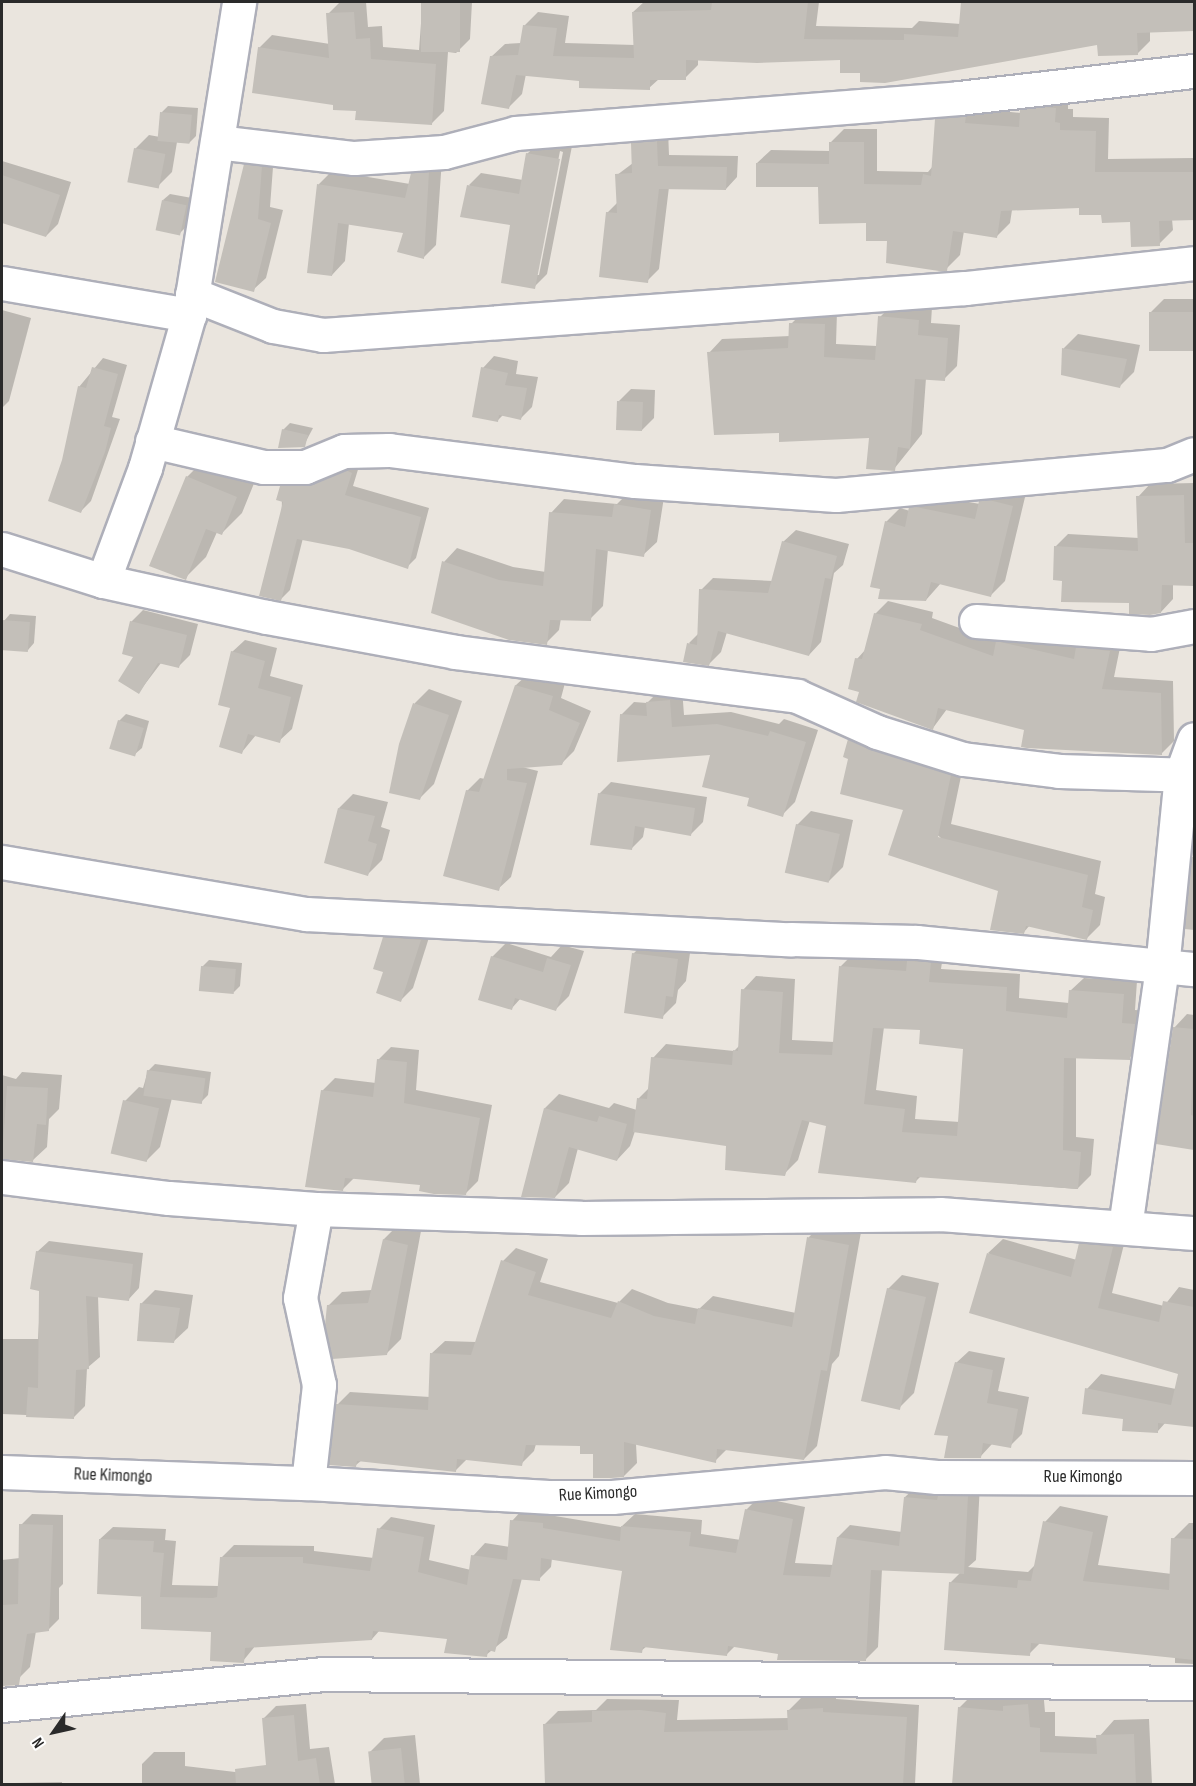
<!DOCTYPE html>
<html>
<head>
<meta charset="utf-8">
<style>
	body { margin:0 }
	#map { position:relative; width:1196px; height:1786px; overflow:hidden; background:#eae5de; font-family:"Sofia Sans Condensed",sans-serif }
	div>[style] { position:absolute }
	.shadow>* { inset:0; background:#0003 }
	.building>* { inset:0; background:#c3bfb9; transform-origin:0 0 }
	.roads { filter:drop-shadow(2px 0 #aeafb9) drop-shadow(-2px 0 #aeafb9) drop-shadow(0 2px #aeafb9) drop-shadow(0 -2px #aeafb9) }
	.minor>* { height:33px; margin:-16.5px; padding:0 16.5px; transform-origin:16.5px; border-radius:16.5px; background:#fff }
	span { translate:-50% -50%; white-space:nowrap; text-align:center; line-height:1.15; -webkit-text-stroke:5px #fff; paint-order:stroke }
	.street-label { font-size:18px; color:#2a2a2a }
	.frame { position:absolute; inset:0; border:3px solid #2a2a2a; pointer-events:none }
	.north { position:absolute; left:24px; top:1702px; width:60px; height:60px; -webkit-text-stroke:4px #fff; paint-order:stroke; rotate:236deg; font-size:16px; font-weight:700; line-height:24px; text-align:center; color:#2a2a2a }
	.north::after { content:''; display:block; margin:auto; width:21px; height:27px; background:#2a2a2a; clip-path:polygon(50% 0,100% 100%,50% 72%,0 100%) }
</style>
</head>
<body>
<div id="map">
	<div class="shadow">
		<div style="clip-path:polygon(340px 2px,366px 2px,368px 27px,382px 26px,383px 47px,419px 50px,422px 10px,430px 2px,472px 2px,470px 39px,456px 53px,448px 52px,444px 111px,431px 124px,334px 104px,259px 48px,272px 35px,330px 44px,328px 14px)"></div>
		<div style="clip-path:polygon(644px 2px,819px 2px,816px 26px,912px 28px,919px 21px,961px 24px,963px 2px,1194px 2px,1194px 30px,1150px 31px,1150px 41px,1137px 54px,1099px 43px,861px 72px,842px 58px,698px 59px,698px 65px,685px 78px,659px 79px,649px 88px,526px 74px,522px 94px,509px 107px,491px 57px,505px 44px,521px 43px,525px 25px,538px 12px,569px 16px,565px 43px,635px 45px,633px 12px)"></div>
		<div style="clip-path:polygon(1068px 95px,1068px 109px,1073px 109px,1073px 117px,1109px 118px,1108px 159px,1194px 158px,1194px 219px,1172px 219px,1173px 230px,1159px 244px,1131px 221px,1080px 207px,1012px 210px,1010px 223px,996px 237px,964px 231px,960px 255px,946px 269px,889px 240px,820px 186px,757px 163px,771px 150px,831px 151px,830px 143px,844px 129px,877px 129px,877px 171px,928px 172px,933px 166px,936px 119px,950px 106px,1021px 113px,1035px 97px)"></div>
		<div style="clip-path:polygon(168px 106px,198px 108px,196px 136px,189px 143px,177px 142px,172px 172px,158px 186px,135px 149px,149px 135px,160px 137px,162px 112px)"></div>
		<div style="clip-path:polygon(668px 130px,669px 155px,738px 156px,737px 177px,726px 189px,669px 187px,659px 269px,647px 281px,607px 213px,618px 202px,617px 175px,633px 163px,632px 143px,644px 132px)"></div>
		<div style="clip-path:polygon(evenodd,540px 141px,572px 146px,547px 274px,534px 287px,512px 224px,469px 185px,481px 173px,523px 180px,527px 154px,540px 141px,560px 151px,563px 152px,539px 275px,536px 275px,560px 151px)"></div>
		<div style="clip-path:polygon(258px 152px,274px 154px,270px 207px,283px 210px,266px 278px,253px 290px,246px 165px)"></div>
		<div style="clip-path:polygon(442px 159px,436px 245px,423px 258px,405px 231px,349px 223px,345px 261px,332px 275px,308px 272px,319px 184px,332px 171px,410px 184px,413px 174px,426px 160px)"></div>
		<div style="clip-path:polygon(2px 161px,71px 182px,58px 224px,46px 236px,16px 217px,2px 213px)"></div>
		<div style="clip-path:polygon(170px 194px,192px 198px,186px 227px,179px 234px,163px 200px)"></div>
		<div style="clip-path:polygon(1164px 299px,1194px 299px,1194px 349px,1151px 350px,1150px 313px)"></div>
		<div style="clip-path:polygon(893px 304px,932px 307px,931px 323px,960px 325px,957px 366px,944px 379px,926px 378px,922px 434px,894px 469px,867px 468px,870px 437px,781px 431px,709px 353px,722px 339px,790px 336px,791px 324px,804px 311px,837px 312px,836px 344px,877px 346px,880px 317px)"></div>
		<div style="clip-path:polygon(2px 310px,31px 318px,9px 401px,2px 408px)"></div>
		<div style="clip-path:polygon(1078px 334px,1140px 345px,1134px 372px,1120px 386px,1063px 373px,1064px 348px)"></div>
		<div style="clip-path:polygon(494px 356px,518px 361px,516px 374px,538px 377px,532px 407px,521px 418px,503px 415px,498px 420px,483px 368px)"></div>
		<div style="clip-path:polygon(103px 358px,127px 365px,112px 417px,120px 419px,91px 501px,81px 511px,64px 461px,79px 387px)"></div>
		<div style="clip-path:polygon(631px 389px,655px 390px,654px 418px,642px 430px,619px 401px)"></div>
		<div style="clip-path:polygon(290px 423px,313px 428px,304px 445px,283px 430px)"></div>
		<div style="clip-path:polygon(208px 456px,257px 476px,242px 513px,221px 534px,217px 532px,206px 557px,185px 578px,187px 477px)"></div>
		<div style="clip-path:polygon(356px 462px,360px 463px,353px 486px,429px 508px,416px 558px,407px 567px,349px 547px,303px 538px,290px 590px,281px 599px,282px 487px,291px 477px)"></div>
		<div style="clip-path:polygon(1194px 483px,1194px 584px,1173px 584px,1173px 599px,1161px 612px,1063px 579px,1056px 546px,1068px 534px,1139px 538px,1138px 497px,1150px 484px)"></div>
		<div style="clip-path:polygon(995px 488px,1026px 493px,1005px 581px,991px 595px,941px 583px,926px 600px,886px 522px,900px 508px,910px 511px,924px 494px,980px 504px)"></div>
		<div style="clip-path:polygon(629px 492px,664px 497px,657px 542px,643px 555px,608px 549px,603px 606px,590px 619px,561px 618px,559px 630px,546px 643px,444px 562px,457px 548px,513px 567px,546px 572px,551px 513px,564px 499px,617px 504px)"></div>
		<div style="clip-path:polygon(796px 530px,849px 544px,843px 565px,834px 573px,821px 642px,809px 655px,727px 632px,721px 652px,709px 664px,689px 643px,699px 633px,701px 590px,713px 578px,773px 581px,783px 542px)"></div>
		<div style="clip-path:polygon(888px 601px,933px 612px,932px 618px,998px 642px,1010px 630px,1080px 646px,1090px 635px,1122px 638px,1114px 677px,1173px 681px,1174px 741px,1161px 754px,1025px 729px,947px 709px,933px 728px,861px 690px,857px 659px,866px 649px,875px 614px)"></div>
		<div style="clip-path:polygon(143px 610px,198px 624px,190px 655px,178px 667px,161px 663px,139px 692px,131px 622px)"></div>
		<div style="clip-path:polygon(10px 614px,36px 616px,34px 643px,28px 650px,2px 648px,4px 621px)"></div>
		<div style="clip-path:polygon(245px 640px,277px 648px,270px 676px,303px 685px,292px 729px,279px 741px,256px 735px,242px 752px,232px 707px,232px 652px)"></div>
		<div style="clip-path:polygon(529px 673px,565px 683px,561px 698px,591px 711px,574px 751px,561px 764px,522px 767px,538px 771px,511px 877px,498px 889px,467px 791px,480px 778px,485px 779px,516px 685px)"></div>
		<div style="clip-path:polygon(682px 688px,684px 715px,731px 712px,779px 724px,784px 719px,818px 730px,795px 802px,782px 815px,751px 797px,711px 753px,621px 715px,634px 702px,647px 703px,660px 690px)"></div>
		<div style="clip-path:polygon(429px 689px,462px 701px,434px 784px,420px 798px,400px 747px,415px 703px)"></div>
		<div style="clip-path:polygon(126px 714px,149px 721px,142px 748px,135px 754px,119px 721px)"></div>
		<div style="clip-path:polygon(862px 727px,964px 762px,951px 824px,1101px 861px,1095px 894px,1105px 897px,1100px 925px,1087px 938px,1030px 925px,1024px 932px,1000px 890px,850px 758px,849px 740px)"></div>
		<div style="clip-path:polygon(611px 782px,707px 797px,703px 822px,691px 834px,645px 826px,643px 837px,631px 849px,599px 794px)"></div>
		<div style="clip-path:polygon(353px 794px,388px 802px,381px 827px,390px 830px,382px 860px,368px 874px,339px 808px)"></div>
		<div style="clip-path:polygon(811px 811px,853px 820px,843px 867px,829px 881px,797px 825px)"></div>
		<div style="clip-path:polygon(1194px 868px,1194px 928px,1186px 927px)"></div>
		<div style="clip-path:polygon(397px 925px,432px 928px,413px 988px,401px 1000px,385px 971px,384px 938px)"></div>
		<div style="clip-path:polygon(647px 940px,691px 946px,686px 981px,678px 990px,676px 1003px,662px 1017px,633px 954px)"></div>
		<div style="clip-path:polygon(506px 943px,551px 957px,562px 945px,584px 951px,569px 996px,555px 1010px,521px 998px,512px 1008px,492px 957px)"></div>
		<div style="clip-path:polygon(evenodd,944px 949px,941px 969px,1020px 974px,1019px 998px,1069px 1003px,1070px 991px,1084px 978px,1137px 981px,1135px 1010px,1148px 1011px,1143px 1045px,1129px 1058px,1076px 1057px,1076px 1137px,1094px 1139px,1091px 1175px,1077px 1189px,921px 1176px,916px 1181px,828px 1125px,810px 1120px,798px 1160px,784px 1174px,728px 1145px,635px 1131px,630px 1146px,617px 1160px,578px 1148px,569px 1183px,555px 1197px,545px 1108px,559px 1094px,609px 1108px,614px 1103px,637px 1110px,639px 1098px,650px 1087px,653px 1058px,666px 1044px,734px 1051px,740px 1045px,743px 990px,756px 976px,795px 979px,792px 1040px,835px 1042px,841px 966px,854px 953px,944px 949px,884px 1027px,922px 1029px,965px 1047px,960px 1122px,915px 1119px,917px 1096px,876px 1090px,884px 1027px)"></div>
		<div style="clip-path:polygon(209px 960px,242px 963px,240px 986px,234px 992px,202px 967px)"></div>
		<div style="clip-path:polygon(1187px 1014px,1194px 1015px,1194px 1149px,1157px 1143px,1174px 1028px)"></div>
		<div style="clip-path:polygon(391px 1047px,419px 1050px,416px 1090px,492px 1105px,478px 1181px,465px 1194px,421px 1184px,355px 1177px,342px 1190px,322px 1091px,335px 1078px,376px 1083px,378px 1060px)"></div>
		<div style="clip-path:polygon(155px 1064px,211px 1072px,208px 1095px,201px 1102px,172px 1098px,160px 1147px,146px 1161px,125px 1101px,139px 1087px,143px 1088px,148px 1071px)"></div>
		<div style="clip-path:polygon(22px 1072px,62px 1075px,59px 1109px,49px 1119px,47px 1147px,33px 1160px,2px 1158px,2px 1075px,16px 1079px)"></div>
		<div style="clip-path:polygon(822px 1224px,861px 1232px,839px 1356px,832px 1364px,817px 1446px,804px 1459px,727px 1449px,715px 1461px,636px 1444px,637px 1463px,624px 1476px,581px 1444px,536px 1444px,534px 1451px,521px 1464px,468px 1458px,455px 1471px,362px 1460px,356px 1465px,337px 1405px,350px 1392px,430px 1397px,432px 1353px,445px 1341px,476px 1342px,503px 1261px,516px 1248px,548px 1259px,540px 1282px,618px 1303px,632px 1289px,668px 1303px,699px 1309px,713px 1296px,796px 1313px,809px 1237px)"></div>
		<div style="clip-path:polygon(398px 1225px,421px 1231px,401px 1339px,386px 1354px,328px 1306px,342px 1292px,372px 1290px,384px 1239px)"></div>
		<div style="clip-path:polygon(1095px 1229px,1127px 1232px,1112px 1293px,1164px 1306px,1179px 1287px,1194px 1290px,1194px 1425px,1166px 1422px,1158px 1431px,1124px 1417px,1087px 1389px,1101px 1374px,1176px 1389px,1180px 1373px,988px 1253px,1003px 1239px,1077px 1260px,1081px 1244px)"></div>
		<div style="clip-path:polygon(49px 1241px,143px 1253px,139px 1288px,128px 1300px,98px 1296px,100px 1357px,87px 1368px,85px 1406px,74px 1417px,2px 1414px,2px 1339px,38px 1339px,41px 1289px,37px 1252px)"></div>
		<div style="clip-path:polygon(902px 1275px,939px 1283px,914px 1393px,900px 1407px,888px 1289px)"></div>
		<div style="clip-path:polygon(155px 1290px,193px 1295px,188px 1328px,173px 1342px,141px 1304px)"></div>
		<div style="clip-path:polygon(969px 1351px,1005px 1358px,998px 1391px,1029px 1397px,1022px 1434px,1010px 1446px,992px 1444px,980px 1457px,956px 1363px)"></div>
		<div style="clip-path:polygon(980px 1484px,976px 1560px,968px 1567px,1028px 1572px,1035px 1565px,1045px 1522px,1060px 1506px,1108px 1516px,1098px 1565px,1172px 1574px,1173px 1539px,1189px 1523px,1194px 1523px,1194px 1664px,1175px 1663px,1175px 1657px,1040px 1643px,1029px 1654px,950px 1583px,961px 1572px,882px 1569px,878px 1647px,866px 1659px,735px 1646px,726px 1655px,647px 1646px,641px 1651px,624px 1570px,552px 1558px,551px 1567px,539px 1579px,522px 1578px,507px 1638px,486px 1655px,449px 1638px,380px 1630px,372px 1639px,256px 1645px,243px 1661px,213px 1631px,143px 1597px,100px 1539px,113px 1527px,166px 1529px,165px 1540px,176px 1541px,172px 1585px,219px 1586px,221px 1558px,234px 1545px,314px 1546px,314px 1551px,374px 1558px,379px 1529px,391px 1517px,435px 1525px,429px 1560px,471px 1570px,473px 1556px,485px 1543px,510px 1547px,512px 1521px,524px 1508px,555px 1511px,555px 1516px,621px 1527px,635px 1514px,702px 1520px,701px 1534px,741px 1540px,746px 1510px,759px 1497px,805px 1507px,795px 1563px,834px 1565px,838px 1537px,850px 1525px,902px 1532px,905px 1497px,918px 1485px)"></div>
		<div style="clip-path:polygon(32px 1514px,63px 1515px,63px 1584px,59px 1588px,59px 1619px,48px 1630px,36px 1631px,30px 1667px,19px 1678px,2px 1675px,2px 1560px,20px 1558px,21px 1525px)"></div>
		<div style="clip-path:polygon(1043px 1689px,1045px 1712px,1055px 1712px,1055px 1736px,1098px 1738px,1114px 1720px,1149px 1719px,1152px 1784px,955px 1784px,959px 1708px,975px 1692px)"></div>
		<div style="clip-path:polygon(836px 1695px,836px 1699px,919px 1705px,915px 1784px,863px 1784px,545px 1724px,558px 1711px,596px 1710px,607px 1699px,679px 1700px,677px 1720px,789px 1718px,789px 1710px,802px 1697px)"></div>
		<div style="clip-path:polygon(306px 1704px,310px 1749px,329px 1747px,335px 1784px,142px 1784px,142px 1764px,154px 1752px,185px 1752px,185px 1766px,268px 1776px,264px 1718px,276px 1706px)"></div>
		<div style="clip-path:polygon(415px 1735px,420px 1784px,373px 1784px,370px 1752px,384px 1738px)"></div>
		<div style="clip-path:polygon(62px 1782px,62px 1784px,12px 1784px,14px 1783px)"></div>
	</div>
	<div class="building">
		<div style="left:421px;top:2px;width:39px;height:50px"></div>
		<div style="clip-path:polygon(712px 2px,808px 2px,804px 39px,904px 40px,904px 34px,958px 37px,961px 2px,1194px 2px,1194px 31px,1137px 33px,1138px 55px,1098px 56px,1097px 45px,885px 83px,860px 82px,860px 73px,840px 73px,840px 60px,757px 63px,686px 60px,686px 80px,650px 80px,650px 90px,579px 88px,579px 81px,516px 75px,509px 109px,481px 104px,490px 56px,518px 55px,523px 25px,557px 28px,553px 56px,634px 58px,632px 12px,711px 10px)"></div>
		<div style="clip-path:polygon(354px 12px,356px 39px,370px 38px,371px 59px,436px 64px,432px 125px,355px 120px,356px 111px,333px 110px,333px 105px,252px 93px,258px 47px,329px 58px,326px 13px)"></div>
		<div style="clip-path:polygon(1043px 107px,1056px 108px,1055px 122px,1060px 123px,1060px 130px,1096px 131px,1095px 172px,1194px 172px,1194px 220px,1159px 221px,1160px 246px,1131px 247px,1130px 222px,1102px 223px,1101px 215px,1079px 215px,1079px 208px,1001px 211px,997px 238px,953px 231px,947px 271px,939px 271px,886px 263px,887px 241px,866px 241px,866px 223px,819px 224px,818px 187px,756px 187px,756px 163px,829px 164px,829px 142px,864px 142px,864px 184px,921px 185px,923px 174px,931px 176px,935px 119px,966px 116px,965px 123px,1019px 127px,1020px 110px)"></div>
		<div style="left:160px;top:112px;width:32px;height:29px;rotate:5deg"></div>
		<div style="clip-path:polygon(657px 141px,658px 166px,727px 167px,726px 190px,659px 189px,648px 283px,599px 277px,606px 212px,617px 213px,615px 174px,632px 173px,631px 143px)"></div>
		<div style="left:134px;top:148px;width:32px;height:35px;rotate:11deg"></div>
		<div style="clip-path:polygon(526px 153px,560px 159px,535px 289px,501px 283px,510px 225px,460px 217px,467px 185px,519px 194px)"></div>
		<div style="clip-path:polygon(244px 164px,262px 166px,258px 219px,271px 223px,254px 292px,215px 282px)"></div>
		<div style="clip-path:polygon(429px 172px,424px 259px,397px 252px,403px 233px,338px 223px,332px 276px,307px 273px,317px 184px,405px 198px,411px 173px)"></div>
		<div style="clip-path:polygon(2px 175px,60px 195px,46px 237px,2px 223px)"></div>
		<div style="left:162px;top:200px;width:25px;height:31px;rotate:12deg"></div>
		<div style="left:1149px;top:312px;width:45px;height:39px"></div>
		<div style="clip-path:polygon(878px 316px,919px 320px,918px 335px,948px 338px,945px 381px,915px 379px,910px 449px,898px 447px,895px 471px,866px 469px,869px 438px,779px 442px,779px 433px,714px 435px,707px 352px,788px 348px,789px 323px,825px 324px,824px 357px,875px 360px)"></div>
		<div style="clip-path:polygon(1062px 348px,1127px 359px,1120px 388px,1061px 375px)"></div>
		<div style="clip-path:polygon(92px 367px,118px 374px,104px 426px,111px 428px,105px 452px,81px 513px,48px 501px,62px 460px,78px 386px,86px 388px)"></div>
		<div style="clip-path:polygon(481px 367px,508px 373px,505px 385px,527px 388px,521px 420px,499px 415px,498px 422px,472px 417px)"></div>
		<div style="left:617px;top:401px;width:26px;height:29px;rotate:2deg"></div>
		<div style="clip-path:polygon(282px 429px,308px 435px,305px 447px,278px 448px)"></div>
		<div style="clip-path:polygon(346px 470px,352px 473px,345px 495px,421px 517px,408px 569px,349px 549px,297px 539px,281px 601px,259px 596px,283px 502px,276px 500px,280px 486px,312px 484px)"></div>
		<div style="clip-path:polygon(186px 476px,237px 497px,222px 535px,206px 529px,186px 580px,149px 566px)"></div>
		<div style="clip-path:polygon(1184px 495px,1185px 543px,1194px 543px,1194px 586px,1162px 585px,1161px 613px,1150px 615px,1129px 614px,1129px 603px,1061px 602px,1062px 581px,1053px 580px,1054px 546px,1138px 551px,1136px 496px)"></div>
		<div style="clip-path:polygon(989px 500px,1013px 506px,991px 597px,931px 582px,926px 601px,878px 599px,880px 589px,870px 587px,885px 521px,905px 527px,909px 507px,916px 507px,975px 519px,979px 501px)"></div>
		<div style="clip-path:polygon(614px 504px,651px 510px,644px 557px,596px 549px,591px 621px,550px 620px,547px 645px,509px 640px,431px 613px,442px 561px,499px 580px,543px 586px,549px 512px,612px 517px)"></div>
		<div style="clip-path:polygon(782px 541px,837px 556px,831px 579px,825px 578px,809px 656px,718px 631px,709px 666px,683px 662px,687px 643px,697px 645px,699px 589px,768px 593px)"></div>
		<div style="clip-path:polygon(874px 613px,922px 624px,920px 630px,993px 656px,996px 641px,1074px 659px,1076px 647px,1110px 651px,1102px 689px,1161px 693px,1162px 755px,1027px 748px,1021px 747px,1024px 730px,938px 708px,933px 730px,856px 702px,859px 692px,848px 689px,855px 658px,862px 659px)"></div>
		<div style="left:2px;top:620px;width:28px;height:30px;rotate:4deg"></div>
		<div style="clip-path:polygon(130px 621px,187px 635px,179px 668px,158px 663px,139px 694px,118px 681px,133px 657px,122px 654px)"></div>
		<div style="clip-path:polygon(231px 651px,265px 661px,258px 688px,291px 697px,280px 743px,248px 734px,242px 754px,219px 747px,230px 708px,218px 705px)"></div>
		<div style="clip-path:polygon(515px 685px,553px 696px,549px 710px,580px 723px,562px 765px,507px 769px,507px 780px,527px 783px,499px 891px,443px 876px,466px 790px,479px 792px)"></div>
		<div style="clip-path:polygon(670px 700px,672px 727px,717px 724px,768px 736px,770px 731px,806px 742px,783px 817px,747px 806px,749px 798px,702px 787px,710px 755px,617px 762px,620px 714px,647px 716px,646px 702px)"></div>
		<div style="clip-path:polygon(413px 703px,449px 715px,420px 800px,389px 793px,399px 744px)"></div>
		<div style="left:118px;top:720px;width:27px;height:30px;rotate:17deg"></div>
		<div style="clip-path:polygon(848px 739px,951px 775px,938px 837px,1088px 875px,1082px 907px,1093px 910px,1087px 940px,1026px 926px,1024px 934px,990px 930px,998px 891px,888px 855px,903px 810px,840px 794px,848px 759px,843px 757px)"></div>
		<div style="clip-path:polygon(598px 793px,695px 808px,691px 836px,635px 826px,632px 850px,590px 845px)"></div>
		<div style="clip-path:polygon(338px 808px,375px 816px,368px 841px,377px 844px,368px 876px,324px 863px)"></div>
		<div style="left:796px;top:824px;width:45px;height:50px;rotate:13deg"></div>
		<div style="clip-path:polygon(1192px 857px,1194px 857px,1194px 930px,1185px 929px)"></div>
		<div style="clip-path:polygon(383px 937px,421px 940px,401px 1002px,376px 993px,383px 972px,373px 969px)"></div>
		<div style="clip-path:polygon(632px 953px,678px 959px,673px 997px,666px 996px,663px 1019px,624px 1013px)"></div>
		<div style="clip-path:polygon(491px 956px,543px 972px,547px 958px,571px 965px,556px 1011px,515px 998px,512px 1010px,478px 1000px)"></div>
		<div style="clip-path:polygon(evenodd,907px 961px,931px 962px,929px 982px,1007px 987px,1006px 1011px,1067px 1018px,1069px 990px,1124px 994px,1122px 1023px,1135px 1024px,1130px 1060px,1064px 1058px,1063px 1150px,1081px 1152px,1078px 1189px,917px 1177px,916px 1183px,818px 1173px,826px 1126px,802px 1120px,785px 1176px,725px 1170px,726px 1146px,633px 1132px,637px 1098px,647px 1099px,651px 1057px,732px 1065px,733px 1050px,738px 1051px,741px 989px,783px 992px,779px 1053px,832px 1055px,839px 966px,906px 971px,907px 961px,873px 1028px,920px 1030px,919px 1044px,963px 1049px,957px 1136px,902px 1132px,905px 1109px,864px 1104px,873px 1028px)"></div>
		<div style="left:201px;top:966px;width:35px;height:25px;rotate:5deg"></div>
		<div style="clip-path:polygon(1173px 1027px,1194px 1029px,1191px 1115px,1194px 1116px,1194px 1150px,1156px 1144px)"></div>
		<div style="clip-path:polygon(377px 1059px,407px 1062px,404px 1103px,480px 1118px,466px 1195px,434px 1194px,419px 1191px,420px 1185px,345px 1178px,343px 1191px,305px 1187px,321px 1090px,373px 1097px)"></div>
		<div style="left:147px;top:1070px;width:59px;height:26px;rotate:8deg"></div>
		<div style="clip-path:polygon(7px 1086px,48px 1088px,46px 1125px,37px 1124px,33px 1162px,2px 1159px)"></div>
		<div style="left:123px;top:1100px;width:37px;height:55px;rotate:13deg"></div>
		<div style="clip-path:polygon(544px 1108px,597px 1122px,599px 1116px,627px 1124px,617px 1161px,569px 1147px,555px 1198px,521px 1197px)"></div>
		<div style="clip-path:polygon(807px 1237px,849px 1245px,827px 1371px,821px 1370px,804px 1460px,717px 1449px,716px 1463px,624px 1442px,624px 1477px,611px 1478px,593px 1478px,593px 1454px,580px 1454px,580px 1446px,526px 1445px,522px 1466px,457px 1459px,456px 1472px,357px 1461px,356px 1467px,329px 1465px,336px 1404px,428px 1410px,430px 1353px,471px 1355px,501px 1260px,536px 1272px,528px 1295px,611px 1318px,618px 1301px,654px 1316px,695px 1324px,698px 1308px,792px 1327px)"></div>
		<div style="clip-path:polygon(383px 1239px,408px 1245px,387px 1355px,332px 1359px,325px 1325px,327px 1305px,368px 1303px)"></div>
		<div style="clip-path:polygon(1079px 1243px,1113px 1247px,1098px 1308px,1159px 1322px,1163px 1301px,1194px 1307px,1194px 1427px,1158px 1423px,1158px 1433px,1122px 1431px,1123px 1419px,1082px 1414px,1085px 1388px,1171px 1405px,1178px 1374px,969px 1313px,987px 1253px,1071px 1277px)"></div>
		<div style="clip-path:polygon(36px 1251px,133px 1264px,129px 1301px,86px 1296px,89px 1369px,76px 1370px,74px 1419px,26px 1417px,28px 1387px,38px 1388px,39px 1291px,30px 1289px)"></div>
		<div style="left:887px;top:1288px;width:40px;height:116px;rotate:13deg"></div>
		<div style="clip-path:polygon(140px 1303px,180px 1308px,174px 1343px,137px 1341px)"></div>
		<div style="clip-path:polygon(955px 1362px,993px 1370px,987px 1403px,1018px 1409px,1011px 1448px,983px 1443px,981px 1458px,944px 1458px,948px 1436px,934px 1435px)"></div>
		<div style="clip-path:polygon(938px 1496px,968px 1496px,964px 1574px,871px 1570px,866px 1661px,777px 1660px,778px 1654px,728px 1646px,727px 1656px,643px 1647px,642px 1653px,610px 1650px,622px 1571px,541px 1558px,540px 1581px,513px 1579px,495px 1652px,488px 1650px,487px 1657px,444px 1653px,447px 1639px,373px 1631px,372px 1640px,245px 1648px,244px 1663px,210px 1661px,211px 1632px,141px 1629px,141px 1596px,149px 1597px,97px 1594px,99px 1539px,154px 1541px,153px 1552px,164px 1553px,160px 1597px,213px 1598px,217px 1597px,220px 1557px,303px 1557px,303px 1563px,370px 1571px,377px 1528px,424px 1537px,418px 1572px,467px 1585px,471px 1555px,507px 1560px,510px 1520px,543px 1523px,543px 1528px,620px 1541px,621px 1526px,691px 1532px,689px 1546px,736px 1553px,745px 1509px,793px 1519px,783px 1575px,830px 1577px,837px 1537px,899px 1546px,904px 1497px,937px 1500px)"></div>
		<div style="clip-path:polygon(1043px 1521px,1093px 1532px,1083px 1581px,1169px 1590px,1171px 1538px,1194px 1539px,1194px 1660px,1031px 1643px,1030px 1656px,944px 1650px,949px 1582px,1017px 1588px,1018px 1580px,1031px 1581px)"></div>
		<div style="clip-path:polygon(19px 1524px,53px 1525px,49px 1631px,27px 1634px,19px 1685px,2px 1686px,2px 1605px,18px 1604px)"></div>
		<div style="clip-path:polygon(1028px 1704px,1030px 1727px,1040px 1728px,1040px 1752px,1097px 1754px,1096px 1735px,1134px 1734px,1136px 1785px,952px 1785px,958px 1707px,1003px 1711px,1003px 1706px)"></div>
		<div style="clip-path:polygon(823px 1708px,823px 1712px,907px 1717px,903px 1785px,545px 1785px,543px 1724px,592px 1722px,592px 1711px,640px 1710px,666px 1713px,664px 1732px,788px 1730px,787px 1710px)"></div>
		<div style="clip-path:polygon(294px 1715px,298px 1761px,316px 1758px,320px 1785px,236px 1785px,235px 1769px,266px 1765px,262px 1718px)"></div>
		<div style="left:401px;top:1748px;width:37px;height:33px;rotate:84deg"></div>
	</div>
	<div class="roads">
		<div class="minor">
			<div style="left:217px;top:142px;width:138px;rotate:6.7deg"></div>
			<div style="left:354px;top:158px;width:90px;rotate:-3.8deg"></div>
			<div style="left:444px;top:152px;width:74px;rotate:-14.8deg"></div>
			<div style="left:516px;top:133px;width:444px;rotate:-4.5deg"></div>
			<div style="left:959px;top:98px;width:237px;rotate:-6.6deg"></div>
			<div style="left:2px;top:283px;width:190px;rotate:9.7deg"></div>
			<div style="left:192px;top:294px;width:87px;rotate:21.6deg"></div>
			<div style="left:273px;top:326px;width:51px;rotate:10.2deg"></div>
			<div style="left:323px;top:335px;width:644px;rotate:-4.19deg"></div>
			<div style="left:965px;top:288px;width:230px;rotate:-6.2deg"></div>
			<div style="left:152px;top:441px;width:115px;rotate:13.1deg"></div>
			<div style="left:264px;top:467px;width:41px"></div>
			<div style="left:305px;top:467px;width:42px;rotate:-22.3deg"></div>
			<div style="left:344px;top:451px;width:45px;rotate:-1.3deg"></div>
			<div style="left:389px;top:450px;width:248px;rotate:7.2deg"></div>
			<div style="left:635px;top:481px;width:201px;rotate:4deg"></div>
			<div style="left:836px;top:495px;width:332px;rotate:-5.2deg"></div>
			<div style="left:1167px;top:465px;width:29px;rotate:-22deg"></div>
			<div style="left:2px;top:549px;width:106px;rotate:17.6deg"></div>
			<div style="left:103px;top:581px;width:168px;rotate:12.4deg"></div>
			<div style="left:267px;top:617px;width:191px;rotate:10.5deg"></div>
			<div style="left:455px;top:652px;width:345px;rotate:7.3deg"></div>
			<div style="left:797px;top:696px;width:88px;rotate:24.2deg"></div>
			<div style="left:877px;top:732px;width:90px;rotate:17.4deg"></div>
			<div style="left:963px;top:759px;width:97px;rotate:7.1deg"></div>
			<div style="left:1059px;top:771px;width:135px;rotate:1.7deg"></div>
			<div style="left:103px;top:581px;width:121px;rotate:-69.6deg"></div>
			<div style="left:145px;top:468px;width:159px;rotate:-74deg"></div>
			<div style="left:189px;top:315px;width:317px;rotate:-80.9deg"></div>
			<div style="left:976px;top:621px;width:175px;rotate:4.2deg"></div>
			<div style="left:1151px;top:634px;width:44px;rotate:-10.5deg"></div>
			<div style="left:2px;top:862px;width:308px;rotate:9.7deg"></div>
			<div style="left:306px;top:914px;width:486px;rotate:3deg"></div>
			<div style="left:791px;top:939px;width:126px;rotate:1.4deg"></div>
			<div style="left:917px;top:942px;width:278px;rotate:5.6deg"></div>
			<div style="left:2px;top:1177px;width:168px;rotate:7.2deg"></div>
			<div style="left:169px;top:1198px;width:147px;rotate:4.3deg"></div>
			<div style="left:316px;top:1209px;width:265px;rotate:1.9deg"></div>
			<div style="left:581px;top:1218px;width:359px;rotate:-0.6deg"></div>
			<div style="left:940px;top:1214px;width:255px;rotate:4.3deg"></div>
			<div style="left:1125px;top:1227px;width:262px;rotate:-81.9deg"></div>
			<div style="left:1162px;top:968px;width:194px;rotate:-84.4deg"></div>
			<div style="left:1181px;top:775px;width:38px;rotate:-70deg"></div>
			<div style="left:2px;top:1472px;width:306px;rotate:2.1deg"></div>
			<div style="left:308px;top:1483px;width:245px;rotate:3.3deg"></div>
			<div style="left:553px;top:1497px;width:59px"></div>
			<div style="left:612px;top:1497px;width:274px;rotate:-5.2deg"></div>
			<div style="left:885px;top:1472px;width:52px;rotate:5.5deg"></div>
			<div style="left:937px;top:1477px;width:257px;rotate:0.2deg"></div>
			<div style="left:308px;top:1483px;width:99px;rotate:-83.6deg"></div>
			<div style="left:319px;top:1385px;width:89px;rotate:-102.3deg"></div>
			<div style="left:300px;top:1298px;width:90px;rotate:-79.8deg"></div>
			<div style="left:2px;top:1705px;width:321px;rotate:-5.5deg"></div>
			<div style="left:322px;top:1674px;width:872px;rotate:0.59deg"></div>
		</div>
	</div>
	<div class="street-label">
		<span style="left:113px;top:1476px;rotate:2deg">Rue Kimongo</span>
		<span style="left:1083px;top:1477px">Rue Kimongo</span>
		<span style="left:598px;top:1494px;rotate:-3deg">Rue Kimongo</span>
	</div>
	<div class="frame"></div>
	<div class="north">N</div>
</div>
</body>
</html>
